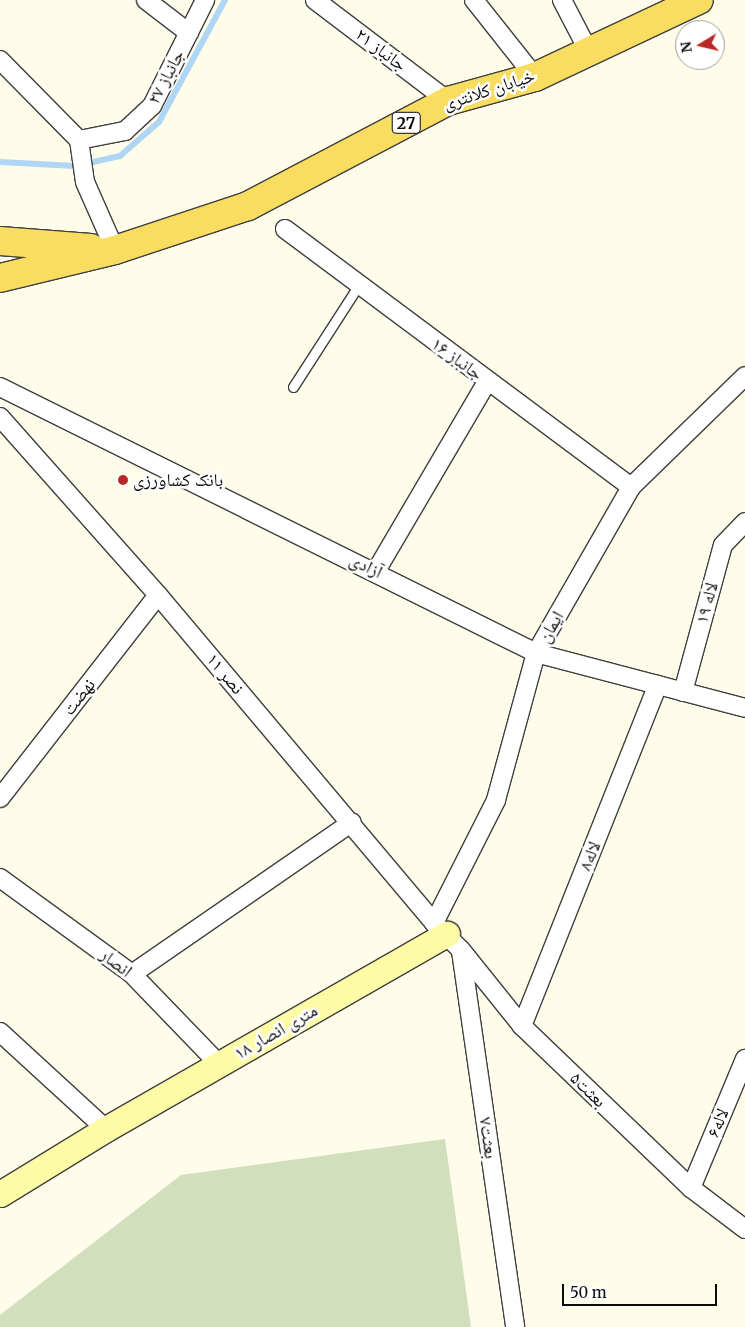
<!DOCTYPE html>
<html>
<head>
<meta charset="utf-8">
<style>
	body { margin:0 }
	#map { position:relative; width:745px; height:1327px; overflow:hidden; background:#fffcea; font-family:Merriweather,"Noto Naskh Arabic",serif }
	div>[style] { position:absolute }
	.cemetery>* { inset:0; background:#d2dfbd }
	.stream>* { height:6px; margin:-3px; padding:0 3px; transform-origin:3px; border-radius:3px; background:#b0d6f5 }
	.roads { filter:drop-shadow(1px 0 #3f3f3f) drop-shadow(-1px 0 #3f3f3f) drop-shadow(0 1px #3f3f3f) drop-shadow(0 -1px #3f3f3f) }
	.lane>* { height:9px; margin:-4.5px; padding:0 4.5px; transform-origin:4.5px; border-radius:4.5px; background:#fff }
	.street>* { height:18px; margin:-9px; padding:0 9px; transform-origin:9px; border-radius:9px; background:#fff }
	.secondary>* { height:25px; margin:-12.5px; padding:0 12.5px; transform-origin:12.5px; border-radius:12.5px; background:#fefba6 }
	.primary>* { height:28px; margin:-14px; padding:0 14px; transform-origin:14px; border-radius:14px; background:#f8dd61 }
	.dots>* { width:14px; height:14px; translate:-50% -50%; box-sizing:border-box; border:2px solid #fff; border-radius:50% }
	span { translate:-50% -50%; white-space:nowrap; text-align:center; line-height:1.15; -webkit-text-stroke:5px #fff; paint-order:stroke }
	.shield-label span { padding:1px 4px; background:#fff; border:1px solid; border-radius:4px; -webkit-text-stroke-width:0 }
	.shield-label { font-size:16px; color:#0c0c0c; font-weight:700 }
	.street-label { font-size:18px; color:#0c0c0c }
	.poi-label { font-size:18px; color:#0c0c0c }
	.left { translate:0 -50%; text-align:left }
	.north { position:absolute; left:675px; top:20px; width:50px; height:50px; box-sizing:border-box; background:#fff; border:1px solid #9e9e9e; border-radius:50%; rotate:261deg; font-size:14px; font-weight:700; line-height:20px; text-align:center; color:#0c0c0c }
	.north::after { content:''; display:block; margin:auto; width:18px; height:22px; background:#ba2825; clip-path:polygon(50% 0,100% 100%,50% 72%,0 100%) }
	.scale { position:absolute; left:562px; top:1284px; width:155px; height:22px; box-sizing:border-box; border:2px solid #0c0c0c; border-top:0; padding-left:6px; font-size:15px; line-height:18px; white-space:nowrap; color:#0c0c0c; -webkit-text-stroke:4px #fff; paint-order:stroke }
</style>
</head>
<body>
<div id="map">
	<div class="cemetery">
		<div style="clip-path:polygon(445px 1139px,471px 1327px,0 1327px,0 1315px,181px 1175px)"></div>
	</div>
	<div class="stream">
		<div style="left:0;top:162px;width:75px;rotate:3.1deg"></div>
		<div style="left:75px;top:166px;width:46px;rotate:-12.5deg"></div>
		<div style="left:120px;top:156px;width:52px;rotate:-41.1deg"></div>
		<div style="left:159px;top:122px;width:139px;rotate:-61.6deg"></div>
	</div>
	<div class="roads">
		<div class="lane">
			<div style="left:293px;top:387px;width:120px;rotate:-57.2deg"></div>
		</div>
		<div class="street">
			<div style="left:146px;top:0;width:54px;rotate:37.5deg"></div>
			<div style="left:315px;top:0;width:167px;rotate:37.2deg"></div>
			<div style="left:474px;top:0;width:98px;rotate:51.6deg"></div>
			<div style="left:562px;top:0;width:56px;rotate:62.5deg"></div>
			<div style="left:0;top:60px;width:112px;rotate:45.4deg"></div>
			<div style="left:79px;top:140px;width:47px;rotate:-11.1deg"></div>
			<div style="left:125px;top:131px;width:37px;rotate:-43deg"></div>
			<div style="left:152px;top:106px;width:119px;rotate:-63.4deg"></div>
			<div style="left:79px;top:140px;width:42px;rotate:81.9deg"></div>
			<div style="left:85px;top:182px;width:74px;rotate:66.2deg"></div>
			<div style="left:285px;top:229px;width:432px;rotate:36.7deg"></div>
			<div style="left:0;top:387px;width:598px;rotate:26.39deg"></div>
			<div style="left:536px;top:653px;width:216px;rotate:14.7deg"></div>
			<div style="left:0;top:417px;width:238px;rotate:48.4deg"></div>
			<div style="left:158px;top:595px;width:429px;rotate:49.9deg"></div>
			<div style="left:434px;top:923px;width:38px;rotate:45deg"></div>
			<div style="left:461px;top:950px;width:97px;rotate:51.2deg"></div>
			<div style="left:522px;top:1026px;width:234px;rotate:43.8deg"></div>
			<div style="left:691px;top:1188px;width:68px;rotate:37.2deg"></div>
			<div style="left:376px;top:571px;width:219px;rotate:-59.6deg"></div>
			<div style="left:683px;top:692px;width:152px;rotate:-74.8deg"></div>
			<div style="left:723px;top:545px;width:32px;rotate:-46deg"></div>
			<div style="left:0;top:798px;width:257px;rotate:-52.1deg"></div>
			<div style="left:0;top:878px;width:163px;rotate:36deg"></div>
			<div style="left:132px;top:974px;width:125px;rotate:46deg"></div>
			<div style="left:434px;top:923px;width:138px;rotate:-63.2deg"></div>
			<div style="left:496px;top:800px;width:152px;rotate:-74.8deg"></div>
			<div style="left:536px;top:653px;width:191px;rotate:-60.2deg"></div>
			<div style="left:631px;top:487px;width:159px;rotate:-44.2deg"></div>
			<div style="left:461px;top:951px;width:380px;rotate:81.8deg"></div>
			<div style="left:132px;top:974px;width:267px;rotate:-34.6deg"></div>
			<div style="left:522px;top:1026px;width:367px;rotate:-68.3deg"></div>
			<div style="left:0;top:1032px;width:144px;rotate:42.5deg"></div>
			<div style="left:691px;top:1188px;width:140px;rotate:-67.3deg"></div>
		</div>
		<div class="secondary">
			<div style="left:0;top:1194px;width:124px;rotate:-31.5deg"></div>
			<div style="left:106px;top:1129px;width:393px;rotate:-29.8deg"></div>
		</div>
		<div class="primary">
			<div style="left:0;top:241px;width:91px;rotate:4.4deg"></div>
			<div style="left:0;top:278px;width:118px;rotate:-13.7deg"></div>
			<div style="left:115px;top:250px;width:140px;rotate:-18.3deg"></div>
			<div style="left:248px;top:206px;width:226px;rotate:-27.7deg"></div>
			<div style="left:448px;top:101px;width:90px;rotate:-15.4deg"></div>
			<div style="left:535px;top:77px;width:181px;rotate:-25.2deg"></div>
		</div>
	</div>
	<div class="dots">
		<div style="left:123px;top:480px;background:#ba2825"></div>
	</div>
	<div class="shield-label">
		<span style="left:406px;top:123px">27</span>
	</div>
	<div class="street-label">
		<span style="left:381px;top:50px;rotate:37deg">جانباز ۲۱</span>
		<span style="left:166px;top:77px;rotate:-62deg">جانباز ۲۷</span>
		<span style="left:489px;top:90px;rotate:-18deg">خیابان کلانتری</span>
		<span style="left:457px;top:359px;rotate:36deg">جانباز ۱۶</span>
		<span style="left:366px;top:566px;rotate:26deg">آزادی</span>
		<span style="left:707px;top:603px;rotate:-75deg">لاله ۱۹</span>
		<span style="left:551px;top:627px;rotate:-60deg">ایمان</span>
		<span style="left:225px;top:674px;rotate:50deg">نصر ۱۱</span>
		<span style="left:79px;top:697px;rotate:-52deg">نهضت</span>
		<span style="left:590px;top:856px;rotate:-68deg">لاله۸</span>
		<span style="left:116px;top:963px;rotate:37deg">انصار</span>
		<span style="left:276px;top:1032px;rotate:-30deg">۱۸ متری انصار</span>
		<span style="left:588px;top:1090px;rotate:44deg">بعثت۵</span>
		<span style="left:718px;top:1123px;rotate:-67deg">لاله۶</span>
		<span style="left:488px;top:1138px;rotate:82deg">بعثت۷</span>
	</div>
	<div class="poi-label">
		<span class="left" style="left:133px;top:480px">بانک کشاورزی</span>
	</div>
	<div class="north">N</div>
	<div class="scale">50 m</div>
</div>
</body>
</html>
